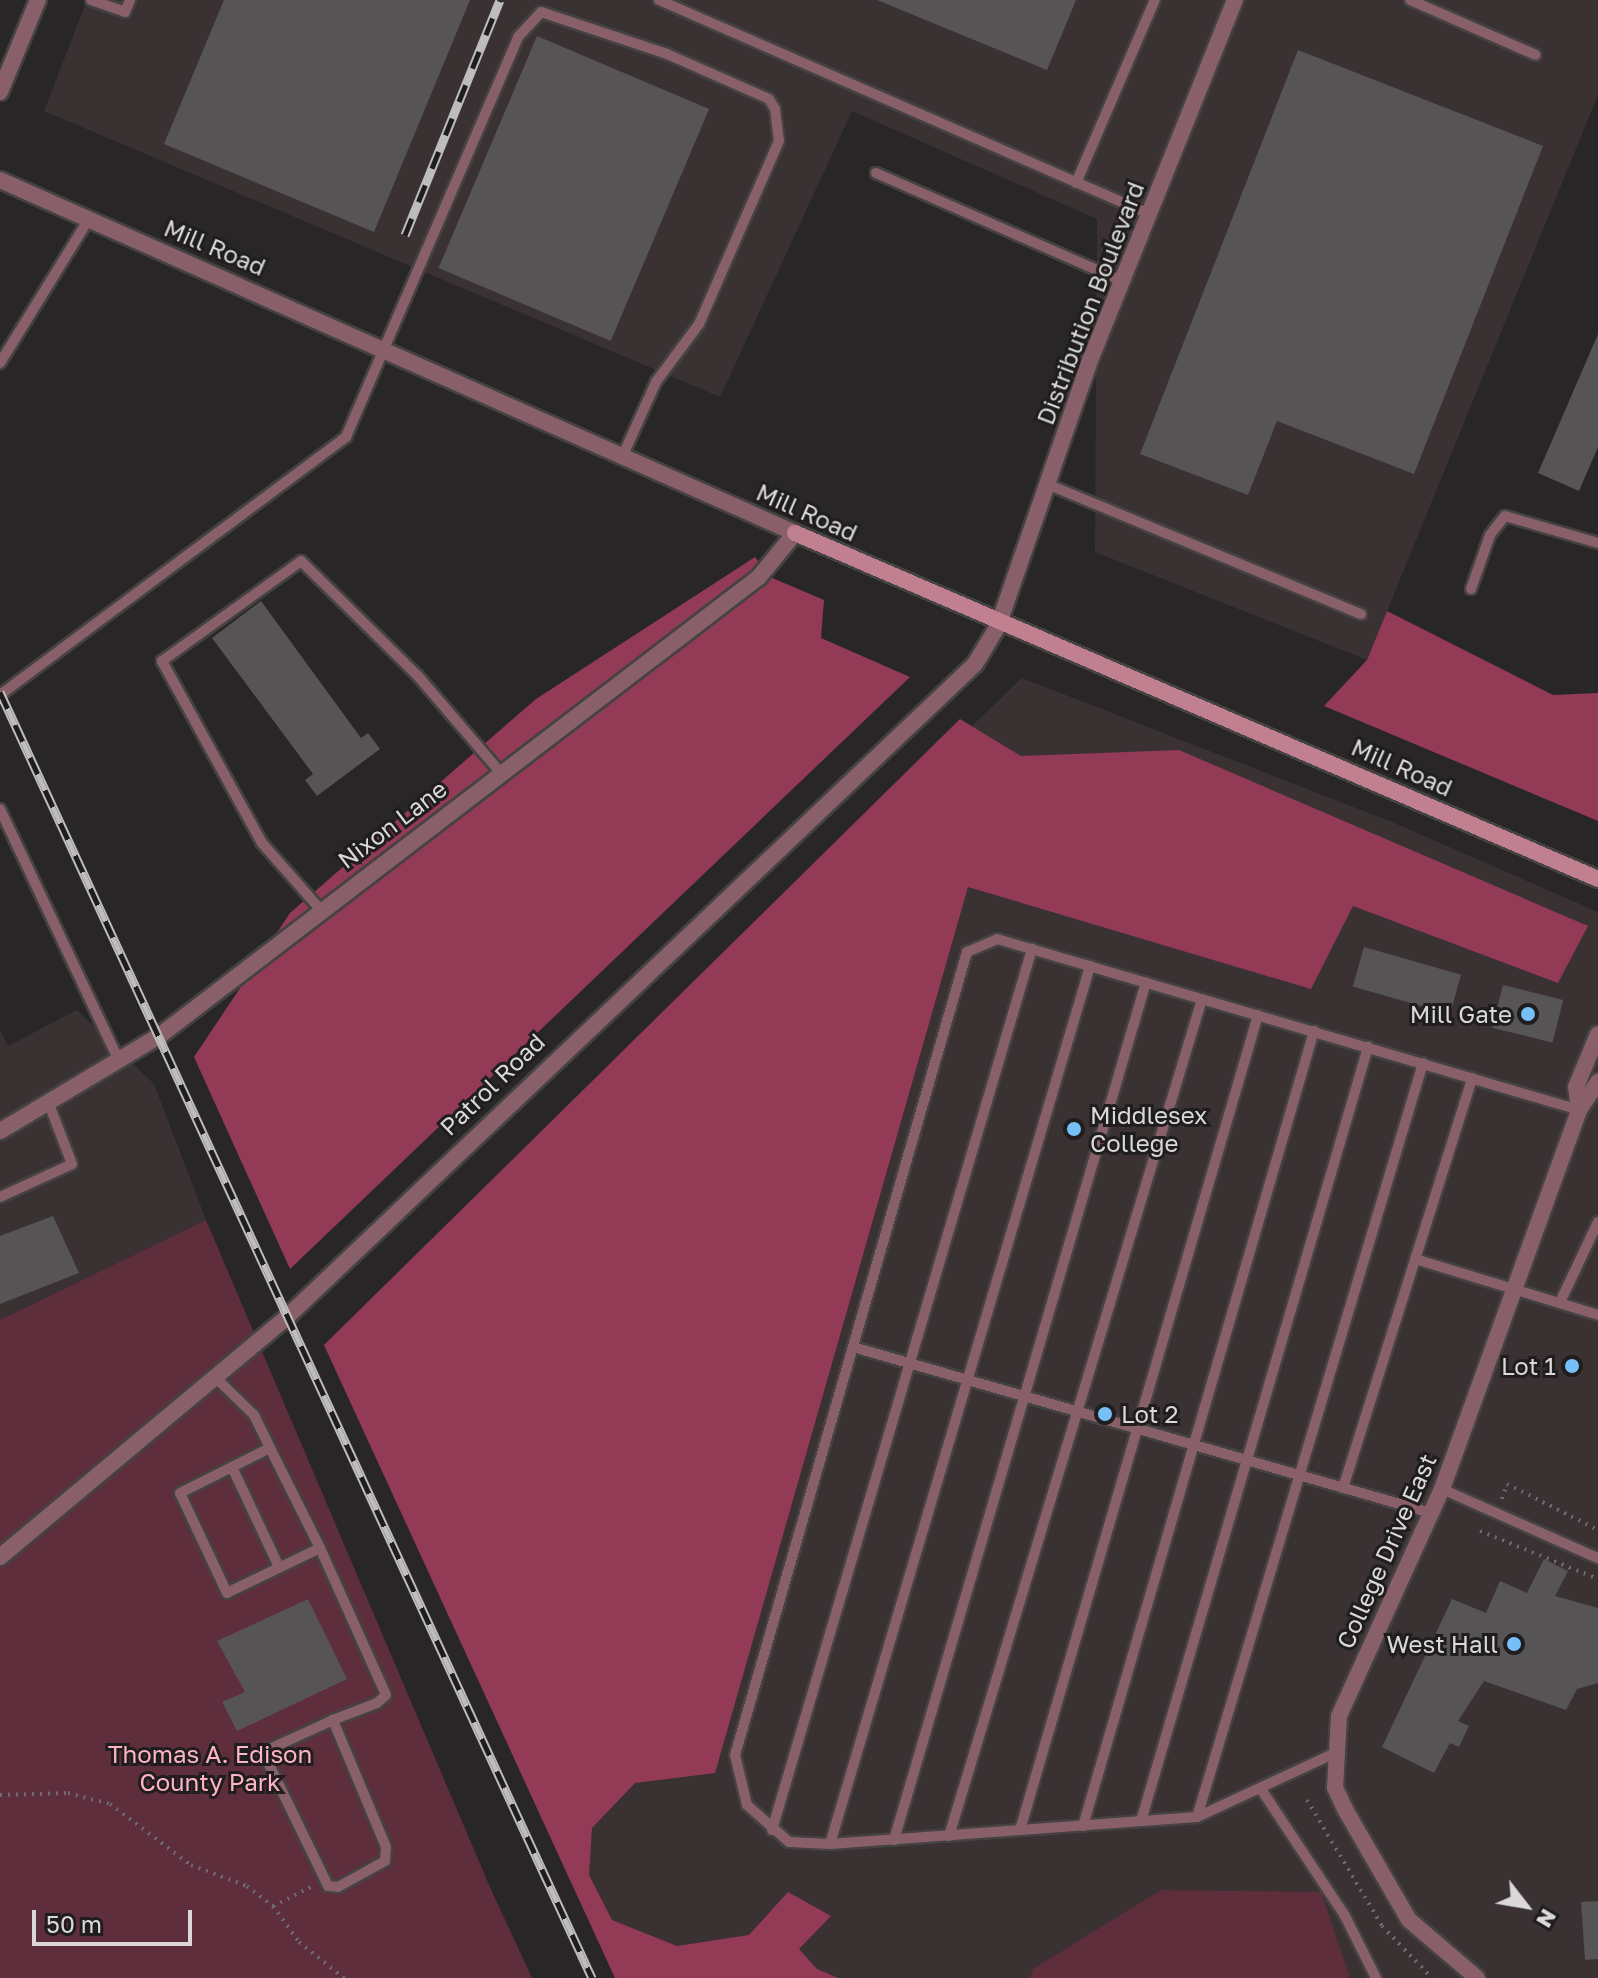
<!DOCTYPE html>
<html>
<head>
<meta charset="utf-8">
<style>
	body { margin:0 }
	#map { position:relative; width:1598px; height:1978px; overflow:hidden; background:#292627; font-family:"Golos Text",sans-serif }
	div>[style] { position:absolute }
	.built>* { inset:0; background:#3a3133 }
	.green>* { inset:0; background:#5f2e3c }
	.forest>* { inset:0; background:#923a56 }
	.building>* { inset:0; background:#575455; transform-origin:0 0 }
	.path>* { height:4px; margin-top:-2px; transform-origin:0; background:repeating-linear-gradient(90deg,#6e6b6c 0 2px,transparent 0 8px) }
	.roads { filter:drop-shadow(2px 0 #454243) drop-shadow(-2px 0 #454243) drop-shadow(0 2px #454243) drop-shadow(0 -2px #454243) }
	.lane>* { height:10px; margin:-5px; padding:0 5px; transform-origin:5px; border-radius:5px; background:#89606a }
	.street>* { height:16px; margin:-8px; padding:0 8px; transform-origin:8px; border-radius:8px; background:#89606a }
	.secondary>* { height:16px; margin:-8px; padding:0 8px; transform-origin:8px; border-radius:8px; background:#c08090 }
	.rail>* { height:9px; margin-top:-4.5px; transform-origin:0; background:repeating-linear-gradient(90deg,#1f1d1d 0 18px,#bebcbc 0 36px); box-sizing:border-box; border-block:2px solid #bebcbc }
	.dots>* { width:22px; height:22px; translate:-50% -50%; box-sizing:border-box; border:4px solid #1f1d1d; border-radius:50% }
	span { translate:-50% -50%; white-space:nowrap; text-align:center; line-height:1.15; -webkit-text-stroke:6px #1f1d1d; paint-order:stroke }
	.street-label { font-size:24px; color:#dad8d8 }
	.poi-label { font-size:24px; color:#dad8d8 }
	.right { translate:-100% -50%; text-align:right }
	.left { translate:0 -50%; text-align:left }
	.park-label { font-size:24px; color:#ffb3c6 }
	.north { position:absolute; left:1486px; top:1866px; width:80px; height:80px; -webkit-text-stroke:6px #1f1d1d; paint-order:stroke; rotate:121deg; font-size:22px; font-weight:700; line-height:32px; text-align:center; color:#dad8d8 }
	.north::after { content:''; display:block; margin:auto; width:28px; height:36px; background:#dad8d8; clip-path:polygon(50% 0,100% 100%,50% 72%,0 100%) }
	.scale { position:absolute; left:32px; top:1910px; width:160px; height:36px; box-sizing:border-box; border:4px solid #dad8d8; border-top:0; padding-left:10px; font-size:24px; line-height:28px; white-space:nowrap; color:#dad8d8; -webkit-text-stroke:6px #1f1d1d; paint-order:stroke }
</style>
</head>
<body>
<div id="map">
	<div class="built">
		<div style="clip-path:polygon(87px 0,1598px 0,1598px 95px,1367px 660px,1095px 552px,1097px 219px,852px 111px,720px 397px,44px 111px)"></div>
		<div style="clip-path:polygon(1022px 678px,1392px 822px,1598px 912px,1598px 1978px,617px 1978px,324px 1345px)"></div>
		<div style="clip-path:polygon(77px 1010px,154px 1084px,206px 1220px,0 1320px,0 1030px,8px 1046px)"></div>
	</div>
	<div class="green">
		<div style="clip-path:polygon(206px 1220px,489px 1885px,532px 1978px,0 1978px,0 1320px)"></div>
		<div style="clip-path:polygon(1161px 1890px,1321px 1892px,1350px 1978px,1030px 1978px,1033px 1969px)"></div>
	</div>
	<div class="forest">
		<div style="clip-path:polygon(755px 557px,770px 577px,824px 600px,821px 638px,910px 677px,290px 1269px,194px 1057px,290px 913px,536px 699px)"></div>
		<div style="clip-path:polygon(1387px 611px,1553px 695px,1598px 693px,1598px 821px,1324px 706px,1367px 660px)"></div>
		<div style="clip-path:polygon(960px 719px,1021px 756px,1179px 750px,1588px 926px,1558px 983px,1353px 906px,1311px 989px,968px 887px,715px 1773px,635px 1783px,592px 1828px,589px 1875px,612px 1920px,677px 1946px,749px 1935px,788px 1892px,831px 1916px,799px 1949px,817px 1969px,838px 1978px,615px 1978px,324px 1345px)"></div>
	</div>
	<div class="building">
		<div style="clip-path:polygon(224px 0,470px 0,374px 232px,164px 144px)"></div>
		<div style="clip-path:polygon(877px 0,1076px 0,1047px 70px)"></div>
		<div style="left:537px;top:36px;width:187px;height:252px;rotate:23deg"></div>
		<div style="clip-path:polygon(1298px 50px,1543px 146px,1414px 474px,1277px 421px,1248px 495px,1140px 454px)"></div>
		<div style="clip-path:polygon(1598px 334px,1598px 447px,1579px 491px,1538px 473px)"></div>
		<div style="clip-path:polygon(261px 601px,361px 738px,368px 733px,380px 749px,317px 796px,305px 780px,313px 774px,212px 638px)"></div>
		<div style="left:1364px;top:947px;width:101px;height:41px;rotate:16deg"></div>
		<div style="left:1503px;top:985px;width:62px;height:44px;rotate:14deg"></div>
		<div style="clip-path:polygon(53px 1216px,79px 1273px,0 1304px,0 1236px)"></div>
		<div style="clip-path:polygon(1544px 1559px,1568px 1571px,1555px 1596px,1598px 1608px,1598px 1683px,1577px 1689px,1566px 1710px,1484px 1681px,1458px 1721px,1469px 1726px,1459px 1747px,1450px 1743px,1434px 1773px,1382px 1747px,1452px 1599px,1486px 1613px,1500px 1581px,1527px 1593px)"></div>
		<div style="clip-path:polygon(308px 1599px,347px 1679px,237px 1731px,222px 1702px,245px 1692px,217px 1641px)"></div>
		<div style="clip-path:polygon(1598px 1901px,1598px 1959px,1585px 1960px,1581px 1902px)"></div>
	</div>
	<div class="path">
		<div style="left:1502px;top:1499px;width:16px;rotate:-72deg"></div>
		<div style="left:1507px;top:1484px;width:102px;rotate:26.8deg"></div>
		<div style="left:1480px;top:1531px;width:127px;rotate:22.1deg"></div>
		<div style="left:0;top:1795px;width:68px;rotate:-1.7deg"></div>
		<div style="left:68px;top:1793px;width:43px;rotate:14.7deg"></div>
		<div style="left:110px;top:1804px;width:101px;rotate:37deg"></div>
		<div style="left:191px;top:1865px;width:60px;rotate:20.6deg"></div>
		<div style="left:247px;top:1886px;width:33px;rotate:38deg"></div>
		<div style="left:273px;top:1906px;width:42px;rotate:-26.6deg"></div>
		<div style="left:1307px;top:1800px;width:147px;rotate:59.2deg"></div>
		<div style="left:1382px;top:1926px;width:72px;rotate:46.1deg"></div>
		<div style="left:273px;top:1906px;width:44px;rotate:54.2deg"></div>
		<div style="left:299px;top:1942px;width:58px;rotate:38.7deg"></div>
	</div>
	<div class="roads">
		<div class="lane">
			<div style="left:91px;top:0;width:36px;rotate:19deg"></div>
			<div style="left:125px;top:12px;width:13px;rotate:-67deg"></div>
			<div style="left:659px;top:0;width:535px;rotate:23.59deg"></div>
			<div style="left:1410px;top:0;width:137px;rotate:23.6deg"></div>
			<div style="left:876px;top:173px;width:269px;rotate:23.7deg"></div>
			<div style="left:1076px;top:183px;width:199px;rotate:-66.7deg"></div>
			<div style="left:0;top:363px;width:169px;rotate:-58.3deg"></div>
			<div style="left:1047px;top:484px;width:340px;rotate:22.5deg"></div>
			<div style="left:1471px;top:589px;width:57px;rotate:-70.6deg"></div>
			<div style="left:1490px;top:535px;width:24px;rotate:-52deg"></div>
			<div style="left:1505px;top:516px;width:97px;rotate:16.2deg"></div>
			<div style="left:0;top:695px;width:432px;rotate:-36.7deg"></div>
			<div style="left:346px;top:437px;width:435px;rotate:-66.7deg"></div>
			<div style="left:518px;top:37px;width:34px;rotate:-47deg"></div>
			<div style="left:541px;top:12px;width:133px;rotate:18.4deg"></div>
			<div style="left:667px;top:54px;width:111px;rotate:23.8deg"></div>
			<div style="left:769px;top:99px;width:12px;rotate:59deg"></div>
			<div style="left:775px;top:109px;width:32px;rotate:83deg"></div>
			<div style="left:779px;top:141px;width:200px;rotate:113.6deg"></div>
			<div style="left:699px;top:324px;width:72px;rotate:126.6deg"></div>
			<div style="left:656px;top:382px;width:80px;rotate:114.3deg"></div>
			<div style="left:0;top:809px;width:279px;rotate:64.7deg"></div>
			<div style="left:320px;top:909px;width:88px;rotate:-131.3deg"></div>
			<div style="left:262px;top:843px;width:208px;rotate:-118.8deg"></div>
			<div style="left:162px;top:661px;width:171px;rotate:-35.7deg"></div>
			<div style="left:301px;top:561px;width:164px;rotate:44.5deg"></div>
			<div style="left:418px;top:676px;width:126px;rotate:49.5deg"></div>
			<div style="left:0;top:1197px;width:79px;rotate:-24.6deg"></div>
			<div style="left:72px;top:1164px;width:64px;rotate:-111deg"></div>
			<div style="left:1415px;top:1259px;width:191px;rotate:17deg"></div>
			<div style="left:1562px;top:1298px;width:84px;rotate:-64.7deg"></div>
			<div style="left:853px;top:1347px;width:601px;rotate:16.02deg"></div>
			<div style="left:217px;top:1379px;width:52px;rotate:44.2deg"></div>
			<div style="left:254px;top:1415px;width:37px;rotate:64deg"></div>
			<div style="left:270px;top:1448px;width:112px;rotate:63.4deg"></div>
			<div style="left:320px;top:1548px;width:103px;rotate:154.2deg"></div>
			<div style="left:227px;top:1593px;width:110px;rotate:-115.2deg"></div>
			<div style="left:180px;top:1493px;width:101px;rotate:-26.6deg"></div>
			<div style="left:232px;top:1467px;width:110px;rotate:64.8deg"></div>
			<div style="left:1343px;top:1488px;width:430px;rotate:-72.5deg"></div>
			<div style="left:1442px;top:1489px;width:171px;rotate:23.9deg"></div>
			<div style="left:320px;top:1548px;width:161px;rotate:65.8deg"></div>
			<div style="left:386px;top:1695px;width:12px;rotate:138deg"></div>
			<div style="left:377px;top:1703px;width:47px;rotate:158.9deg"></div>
			<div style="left:333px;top:1720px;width:77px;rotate:155.4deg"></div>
			<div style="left:263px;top:1752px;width:149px;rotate:64.1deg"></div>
			<div style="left:328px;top:1886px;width:10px;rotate:6deg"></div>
			<div style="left:338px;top:1887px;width:54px;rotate:-29deg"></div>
			<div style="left:385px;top:1861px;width:14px;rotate:-86deg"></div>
			<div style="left:386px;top:1847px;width:138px;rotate:-112.7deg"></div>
			<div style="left:1335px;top:1753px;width:152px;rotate:155.1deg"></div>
			<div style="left:1197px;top:1817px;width:368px;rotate:175.8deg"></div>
			<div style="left:830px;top:1844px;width:41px;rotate:-177.2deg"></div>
			<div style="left:789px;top:1842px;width:56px;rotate:-138.6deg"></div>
			<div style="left:747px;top:1805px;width:51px;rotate:-103.5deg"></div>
			<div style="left:735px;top:1755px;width:836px;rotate:-73.89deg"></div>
			<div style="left:967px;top:952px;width:33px;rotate:-23deg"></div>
			<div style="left:997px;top:939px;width:607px;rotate:16.37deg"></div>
			<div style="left:1261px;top:1789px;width:152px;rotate:56.5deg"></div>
			<div style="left:1345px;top:1916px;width:69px;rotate:63.4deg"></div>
			<div style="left:1197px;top:1817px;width:787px;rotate:-73.31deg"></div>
			<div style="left:1141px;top:1821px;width:807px;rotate:-73.65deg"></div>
			<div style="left:1083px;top:1826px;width:828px;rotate:-73.8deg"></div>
			<div style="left:772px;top:1830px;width:919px;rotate:-73.56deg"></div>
			<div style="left:1020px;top:1830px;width:849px;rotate:-73.72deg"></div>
			<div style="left:949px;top:1836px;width:874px;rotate:-73.18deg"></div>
			<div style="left:894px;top:1840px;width:894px;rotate:-73.63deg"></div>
			<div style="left:830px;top:1844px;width:916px;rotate:-73.5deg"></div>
		</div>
		<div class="street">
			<div style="left:0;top:92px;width:100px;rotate:-67.6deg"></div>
			<div style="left:0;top:180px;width:870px;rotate:23.94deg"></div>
			<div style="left:795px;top:533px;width:57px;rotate:129.3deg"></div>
			<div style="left:759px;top:577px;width:755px;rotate:142.58deg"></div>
			<div style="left:159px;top:1036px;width:185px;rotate:149.1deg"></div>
			<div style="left:1579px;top:1110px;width:23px;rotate:-97deg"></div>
			<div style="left:1576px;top:1087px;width:57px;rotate:-67.5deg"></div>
			<div style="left:0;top:1557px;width:376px;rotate:-39.9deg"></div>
			<div style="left:288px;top:1316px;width:947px;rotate:-43.5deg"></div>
			<div style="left:975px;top:664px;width:44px;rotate:-58.8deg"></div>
			<div style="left:998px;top:626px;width:278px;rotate:-70.9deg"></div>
			<div style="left:1089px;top:363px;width:391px;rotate:-68.1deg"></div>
			<div style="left:1477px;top:1978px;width:89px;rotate:-139.5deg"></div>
			<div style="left:1409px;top:1920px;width:128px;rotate:-120deg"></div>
			<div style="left:1345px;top:1809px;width:23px;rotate:-115deg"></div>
			<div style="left:1335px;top:1788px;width:72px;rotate:-86.8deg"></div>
			<div style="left:1339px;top:1716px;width:249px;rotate:-65.6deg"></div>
			<div style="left:1442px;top:1489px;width:403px;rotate:-70.1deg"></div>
			<div style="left:1579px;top:1110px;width:34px;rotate:-56deg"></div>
		</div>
		<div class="secondary">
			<div style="left:795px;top:533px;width:874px;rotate:23.31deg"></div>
		</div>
	</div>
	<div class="rail">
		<div style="left:405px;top:235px;width:253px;rotate:-68deg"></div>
		<div style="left:0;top:692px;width:1416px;rotate:65.28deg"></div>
	</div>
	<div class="dots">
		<div style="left:1528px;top:1014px;background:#77bff7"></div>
		<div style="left:1074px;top:1129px;background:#77bff7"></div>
		<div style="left:1572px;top:1366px;background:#77bff7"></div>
		<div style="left:1105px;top:1414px;background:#77bff7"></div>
		<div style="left:1514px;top:1644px;background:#77bff7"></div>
	</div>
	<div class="street-label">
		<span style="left:215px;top:247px;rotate:23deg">Mill Road</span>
		<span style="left:1090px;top:303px;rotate:-69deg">Distribution Boulevard</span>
		<span style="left:807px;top:512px;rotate:24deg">Mill Road</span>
		<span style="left:1402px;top:767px;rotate:24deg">Mill Road</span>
		<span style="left:392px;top:824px;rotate:-37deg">Nixon Lane</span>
		<span style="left:492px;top:1084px;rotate:-44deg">Patrol Road</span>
		<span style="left:1386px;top:1551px;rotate:-66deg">College Drive East</span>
	</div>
	<div class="poi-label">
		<span class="right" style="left:1512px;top:1014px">Mill Gate</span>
		<span class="left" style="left:1090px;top:1129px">Middlesex<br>College</span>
		<span class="right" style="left:1556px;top:1366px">Lot 1</span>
		<span class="left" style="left:1121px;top:1414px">Lot 2</span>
		<span class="right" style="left:1498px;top:1644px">West Hall</span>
	</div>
	<div class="park-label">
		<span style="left:210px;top:1768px">Thomas A. Edison<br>County Park</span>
	</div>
	<div class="north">N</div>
	<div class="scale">50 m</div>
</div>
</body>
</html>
